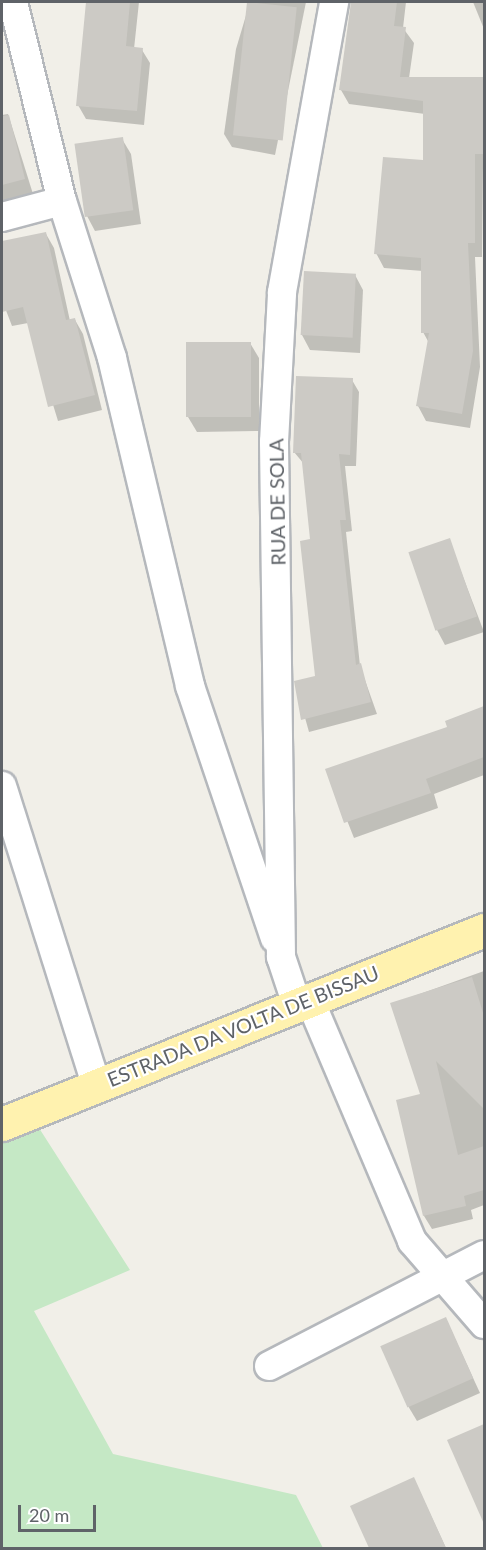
<!DOCTYPE html>
<html>
<head>
<meta charset="utf-8">
<style>
	body { margin:0 }
	#map { position:relative; width:486px; height:1550px; overflow:hidden; background:#f1efe8; font-family:Lato,sans-serif }
	div>[style] { position:absolute }
	.green>* { inset:0; background:#c5e8c5 }
	.shadow>* { inset:0; background:#0003 }
	.building>* { inset:0; background:#cccac5; transform-origin:0 0 }
	.roads { filter:drop-shadow(2px 0 #b5b8bc) drop-shadow(-2px 0 #b5b8bc) drop-shadow(0 2px #b5b8bc) drop-shadow(0 -2px #b5b8bc) }
	.minor>* { height:28px; margin:-14px; padding:0 14px; transform-origin:14px; border-radius:14px; background:#fff }
	.major>* { height:33px; margin:-16.5px; padding:0 16.5px; transform-origin:16.5px; border-radius:16.5px; background:#fff2af }
	span { translate:-50% -50%; white-space:nowrap; text-align:center; line-height:1.15; -webkit-text-stroke:4.5px #fff; paint-order:stroke }
	.street-label { font-size:20px; color:#5f6368 }
	.frame { position:absolute; inset:0; border:3px solid #5f6368; pointer-events:none }
	.scale { position:absolute; left:18px; top:1505px; width:78px; height:27px; box-sizing:border-box; border:3px solid #5f6368; border-top:0; padding-left:8px; font-size:18px; line-height:21px; white-space:nowrap; color:#5f6368; -webkit-text-stroke:4px #fff; paint-order:stroke }
</style>
</head>
<body>
<div id="map">
	<div class="green">
		<div style="clip-path:polygon(39px 1128px,130px 1270px,34px 1311px,113px 1454px,296px 1495px,323px 1548px,2px 1548px,2px 1142px)"></div>
	</div>
	<div class="shadow">
		<div style="clip-path:polygon(88px 2px,139px 2px,134px 49px,142px 50px,150px 63px,144px 125px,86px 119px,78px 105px)"></div>
		<div style="clip-path:polygon(250px 2px,306px 2px,275px 155px,232px 147px,224px 134px,236px 49px)"></div>
		<div style="clip-path:polygon(352px 2px,406px 2px,403px 28px,414px 43px,409px 78px,484px 78px,482px 257px,475px 257px,480px 367px,470px 428px,426px 421px,418px 406px,429px 343px,423px 332px,423px 271px,384px 268px,376px 253px,424px 162px,425px 114px,349px 104px,341px 90px)"></div>
		<div style="clip-path:polygon(473px 2px,484px 2px,484px 29px)"></div>
		<div style="clip-path:polygon(8px 114px,33px 194px,2px 202px,2px 115px)"></div>
		<div style="clip-path:polygon(122px 139px,131px 154px,141px 224px,95px 231px,87px 216px)"></div>
		<div style="clip-path:polygon(46px 234px,54px 248px,70px 321px,75px 320px,83px 334px,102px 410px,58px 421px,28px 323px,12px 326px,2px 300px,2px 243px)"></div>
		<div style="clip-path:polygon(355px 275px,363px 290px,360px 353px,310px 350px,302px 335px)"></div>
		<div style="clip-path:polygon(250px 343px,259px 358px,259px 431px,197px 432px,188px 417px)"></div>
		<div style="clip-path:polygon(352px 380px,359px 392px,356px 466px,345px 466px,352px 531px,346px 532px,360px 666px,377px 714px,309px 732px,295px 682px,316px 677px,312px 541px,304px 464px,294px 452px)"></div>
		<div style="clip-path:polygon(449px 540px,484px 632px,445px 645px,437px 630px)"></div>
		<div style="clip-path:polygon(484px 708px,484px 775px,434px 794px,438px 808px,354px 838px,327px 770px,449px 728px,447px 722px)"></div>
		<div style="clip-path:polygon(484px 971px,484px 1205px,471px 1210px,473px 1219px,432px 1229px,424px 1216px,422px 1096px,392px 1004px)"></div>
		<div style="clip-path:polygon(446px 1319px,480px 1393px,417px 1421px,408px 1406px)"></div>
		<div style="clip-path:polygon(484px 1425px,484px 1515px,449px 1441px)"></div>
		<div style="clip-path:polygon(414px 1479px,446px 1548px,371px 1548px,352px 1506px)"></div>
	</div>
	<div class="building">
		<div style="clip-path:polygon(86px 2px,130px 2px,126px 46px,143px 48px,137px 111px,76px 106px)"></div>
		<div style="left:247px;top:2px;width:50px;height:134px;rotate:6deg"></div>
		<div style="clip-path:polygon(351px 2px,397px 2px,394px 26px,406px 27px,400px 77px,484px 77px,484px 154px,475px 154px,475px 243px,468px 243px,473px 351px,462px 414px,416px 406px,429px 333px,421px 333px,421px 258px,374px 254px,383px 157px,423px 160px,423px 101px,339px 90px)"></div>
		<div style="clip-path:polygon(9px 115px,25px 179px,2px 185px,2px 116px)"></div>
		<div style="left:123px;top:137px;width:74px;height:49px;rotate:82deg"></div>
		<div style="clip-path:polygon(46px 232px,66px 320px,75px 318px,95px 395px,48px 407px,23px 307px,2px 312px,2px 241px)"></div>
		<div style="left:304px;top:271px;width:52px;height:64px;rotate:3deg"></div>
		<div style="left:186px;top:342px;width:65px;height:75px"></div>
		<div style="clip-path:polygon(296px 376px,353px 378px,350px 455px,339px 454px,346px 520px,340px 520px,356px 665px,361px 663px,371px 702px,301px 720px,294px 681px,315px 676px,300px 541px,310px 539px,301px 453px,293px 453px)"></div>
		<div style="left:450px;top:538px;width:83px;height:44px;rotate:71deg"></div>
		<div style="clip-path:polygon(484px 706px,484px 757px,426px 779px,431px 793px,344px 823px,325px 769px,447px 727px,445px 721px)"></div>
		<div style="clip-path:polygon(472px 977px,484px 1016px,484px 1109px,436px 1061px,458px 1155px,484px 1146px,484px 1190px,464px 1196px,466px 1206px,423px 1216px,396px 1100px,420px 1094px,390px 1003px)"></div>
		<div style="left:446px;top:1317px;width:67px;height:72px;rotate:66deg"></div>
		<div style="clip-path:polygon(484px 1424px,484px 1524px,447px 1440px)"></div>
		<div style="clip-path:polygon(414px 1477px,446px 1548px,369px 1548px,350px 1506px)"></div>
	</div>
	<div class="roads">
		<div class="minor">
			<div style="left:13px;top:2px;width:205px;rotate:76.2deg"></div>
			<div style="left:62px;top:201px;width:165px;rotate:72.3deg"></div>
			<div style="left:112px;top:358px;width:337px;rotate:76.6deg"></div>
			<div style="left:190px;top:686px;width:266px;rotate:71.4deg"></div>
			<div style="left:2px;top:217px;width:62px;rotate:-14.9deg"></div>
			<div style="left:2px;top:786px;width:313px;rotate:72.5deg"></div>
			<div style="left:309px;top:998px;width:264px;rotate:67deg"></div>
			<div style="left:412px;top:1241px;width:110px;rotate:49.1deg"></div>
			<div style="left:297px;top:1005px;width:51px;rotate:-108.4deg"></div>
			<div style="left:281px;top:957px;width:515px;rotate:-90.78deg"></div>
			<div style="left:274px;top:442px;width:150px;rotate:-86.9deg"></div>
			<div style="left:282px;top:292px;width:295px;rotate:-79.8deg"></div>
			<div style="left:269px;top:1366px;width:242px;rotate:-27.3deg"></div>
		</div>
		<div class="major">
			<div style="left:2px;top:1124px;width:520px;rotate:-21.92deg"></div>
		</div>
	</div>
	<div class="street-label">
		<span style="left:277px;top:502px;rotate:-91deg">RUA DE SOLA</span>
		<span style="left:243px;top:1026px;rotate:-22deg">ESTRADA DA VOLTA DE BISSAU</span>
	</div>
	<div class="frame"></div>
	<div class="scale">20 m</div>
</div>
</body>
</html>
